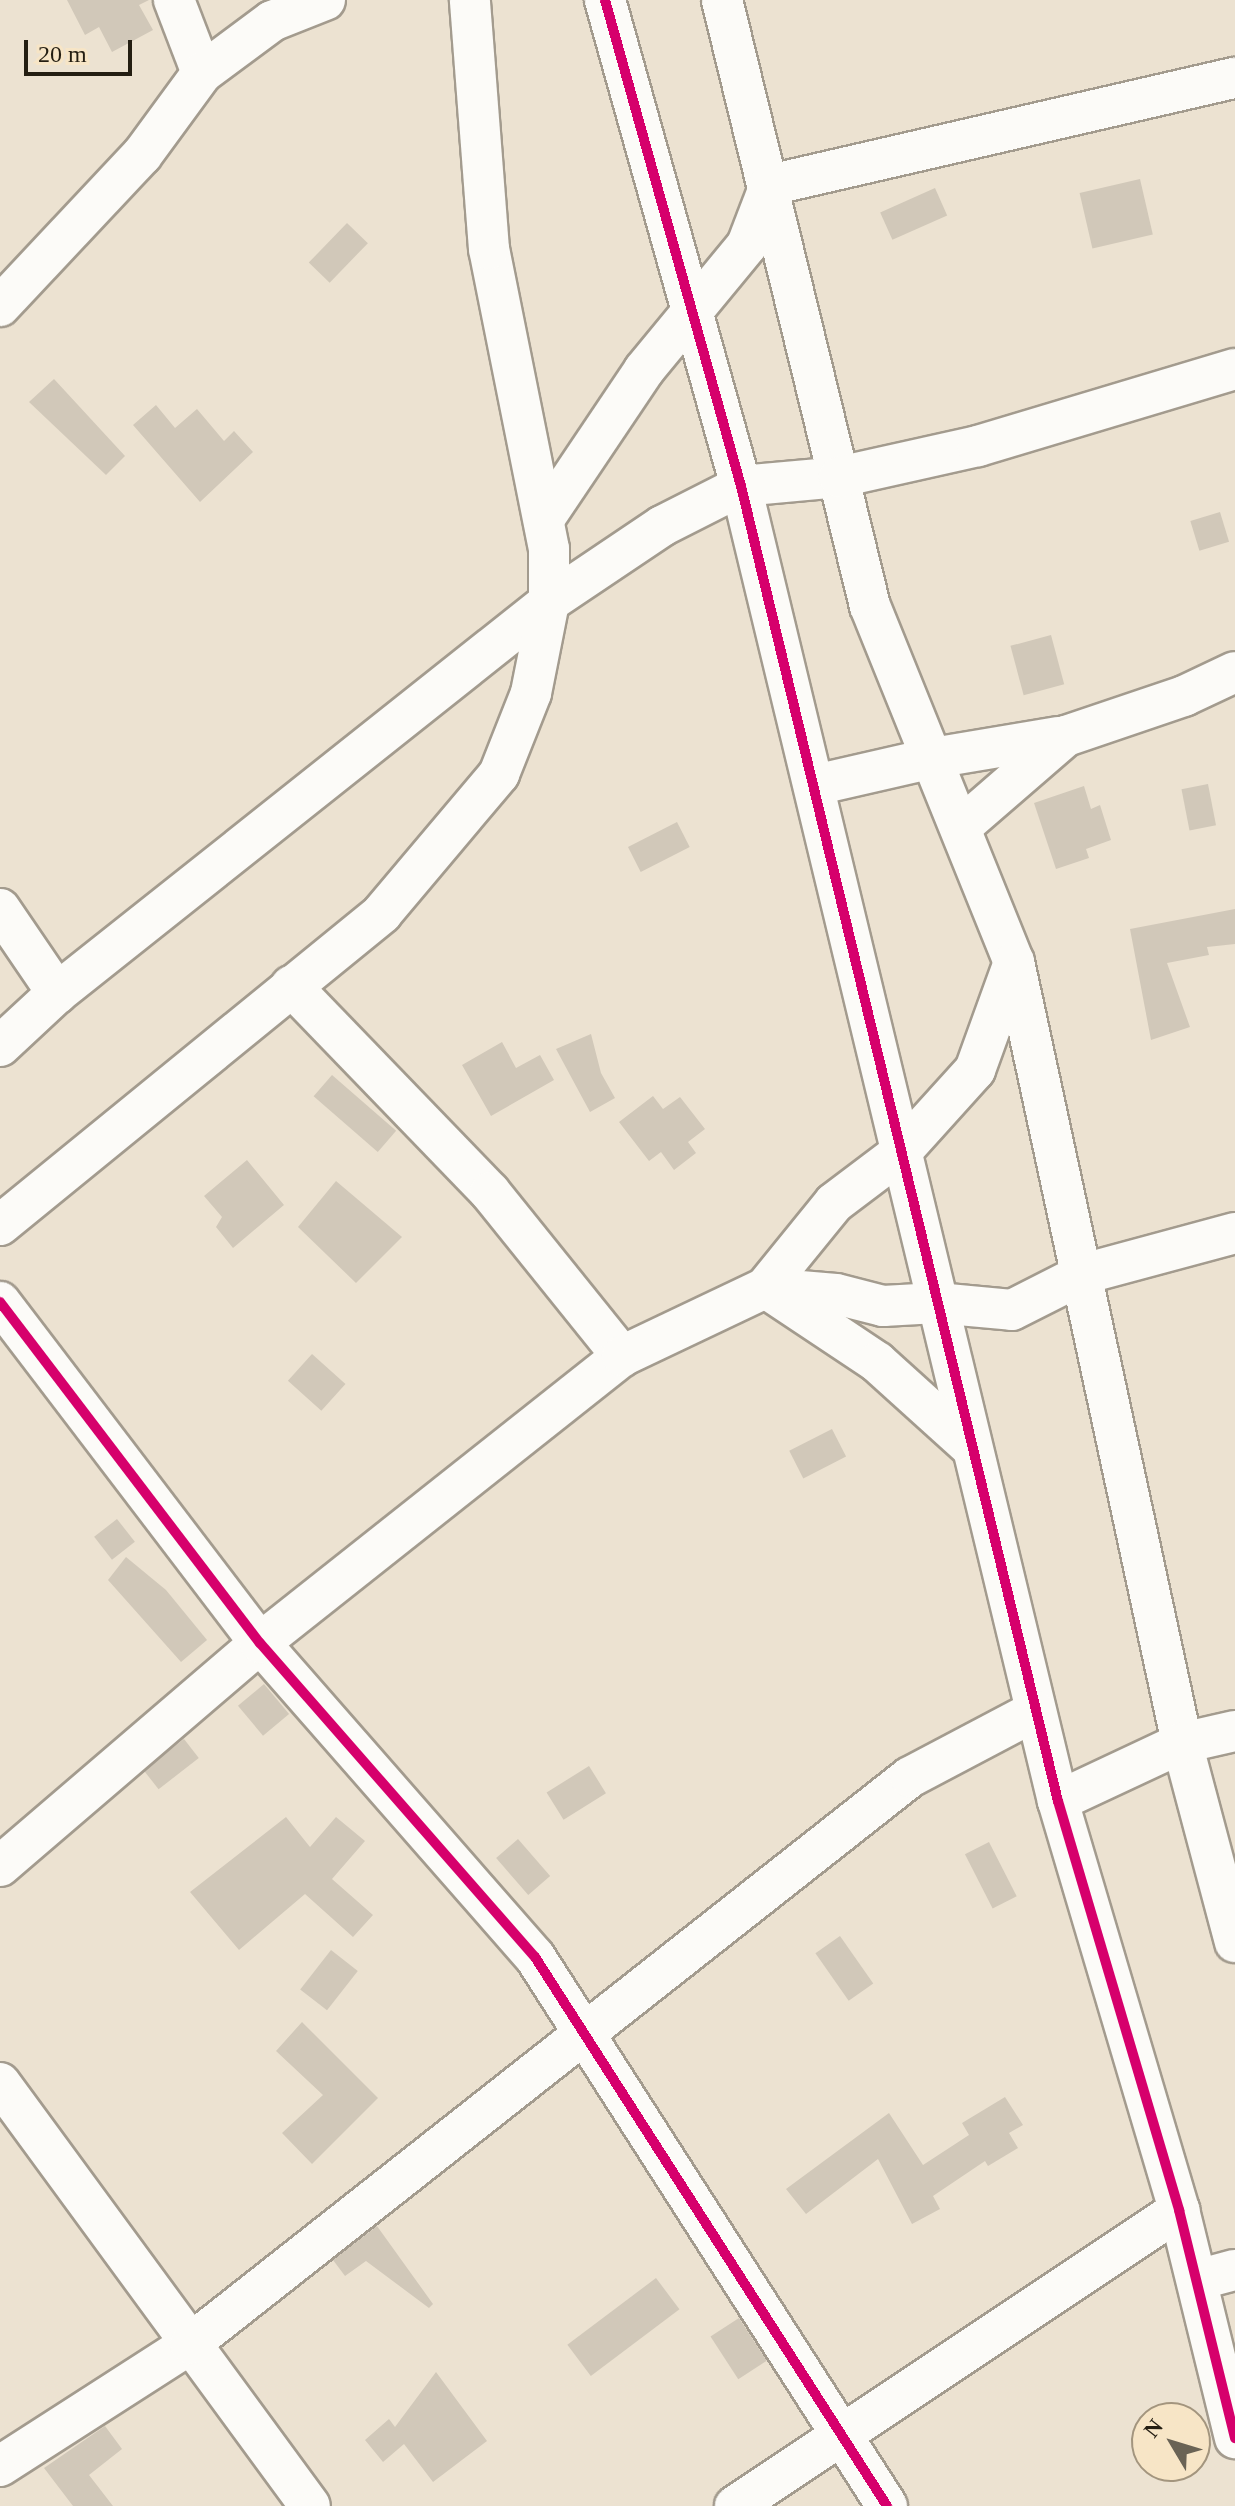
<!DOCTYPE html>
<html>
<head>
<meta charset="utf-8">
<style>
	body { margin:0 }
	#map { position:relative; width:1235px; height:2506px; overflow:hidden; background:#ece2d1; font-family:"Times New Roman",serif }
	div>[style] { position:absolute }
	.building>* { inset:0; background:#d1c8b9; transform-origin:0 0 }
	.roads { filter:drop-shadow(2px 0 #a39b8e) drop-shadow(-2px 0 #a39b8e) drop-shadow(0 2px #a39b8e) drop-shadow(0 -2px #a39b8e) }
	.minor>* { height:40px; margin:-20px; padding:0 20px; transform-origin:20px; border-radius:20px; background:#fcfbf8 }
	.cycleway>* { height:10px; margin:-5px; padding:0 5px; transform-origin:5px; border-radius:5px; background:#d6006c }
	span { translate:-50% -50%; white-space:nowrap; text-align:center; line-height:1.15; -webkit-text-stroke:7px #f7e5c6; paint-order:stroke }
	.north { position:absolute; left:1131px; top:2402px; width:80px; height:80px; box-sizing:border-box; background:#f7e5c6; border:2px solid #a3957e; border-radius:50%; rotate:308deg; font-size:22px; font-weight:700; line-height:32px; text-align:center; color:#241e12 }
	.north::after { content:''; display:block; margin:auto; width:28px; height:36px; background:#6a6355; clip-path:polygon(50% 0,100% 100%,50% 72%,0 100%) }
	.scale { position:absolute; left:24px; top:40px; width:108px; height:36px; box-sizing:border-box; border:4px solid #241e12; border-top:0; padding-left:10px; font-size:24px; line-height:28px; white-space:nowrap; color:#241e12; -webkit-text-stroke:6px #f7e5c6; paint-order:stroke }
</style>
</head>
<body>
<div id="map">
	<div class="building">
		<div style="clip-path:polygon(67px 0,149px 0,139px 5px,153px 30px,112px 52px,99px 27px,85px 35px)"></div>
		<div style="left:1140px;top:179px;width:57px;height:62px;rotate:77deg"></div>
		<div style="left:935px;top:188px;width:30px;height:60px;rotate:66deg"></div>
		<div style="left:347px;top:223px;width:29px;height:55px;rotate:44deg"></div>
		<div style="clip-path:polygon(54px 379px,125px 456px,106px 475px,29px 402px)"></div>
		<div style="clip-path:polygon(156px 405px,175px 428px,197px 409px,224px 441px,234px 431px,253px 452px,200px 502px,133px 425px)"></div>
		<div style="left:1220px;top:512px;width:31px;height:31px;rotate:73deg"></div>
		<div style="left:1051px;top:635px;width:51px;height:42px;rotate:75deg"></div>
		<div style="left:1208px;top:784px;width:42px;height:27px;rotate:79deg"></div>
		<div style="clip-path:polygon(1084px 786px,1091px 809px,1100px 805px,1111px 840px,1086px 849px,1089px 858px,1056px 869px,1034px 803px)"></div>
		<div style="left:677px;top:822px;width:28px;height:55px;rotate:63deg"></div>
		<div style="clip-path:polygon(1235px 909px,1235px 944px,1207px 947px,1209px 955px,1167px 963px,1190px 1027px,1151px 1040px,1130px 929px)"></div>
		<div style="clip-path:polygon(591px 1034px,601px 1073px,615px 1098px,590px 1112px,556px 1049px)"></div>
		<div style="clip-path:polygon(502px 1042px,516px 1068px,540px 1055px,554px 1080px,491px 1116px,462px 1065px)"></div>
		<div style="left:332px;top:1075px;width:85px;height:28px;rotate:41deg"></div>
		<div style="clip-path:polygon(653px 1096px,663px 1109px,680px 1097px,705px 1129px,688px 1142px,696px 1153px,674px 1170px,661px 1152px,649px 1161px,619px 1122px)"></div>
		<div style="clip-path:polygon(247px 1160px,284px 1205px,233px 1248px,216px 1227px,222px 1217px,204px 1196px)"></div>
		<div style="clip-path:polygon(336px 1181px,402px 1237px,356px 1283px,298px 1227px)"></div>
		<div style="left:312px;top:1354px;width:45px;height:36px;rotate:42deg"></div>
		<div style="left:832px;top:1429px;width:31px;height:48px;rotate:63deg"></div>
		<div style="left:117px;top:1519px;width:29px;height:29px;rotate:52deg"></div>
		<div style="clip-path:polygon(126px 1557px,166px 1590px,207px 1640px,181px 1662px,108px 1580px)"></div>
		<div style="left:264px;top:1684px;width:39px;height:34px;rotate:50deg"></div>
		<div style="left:184px;top:1739px;width:24px;height:51px;rotate:52deg"></div>
		<div style="left:589px;top:1766px;width:32px;height:50px;rotate:58deg"></div>
		<div style="clip-path:polygon(286px 1817px,310px 1847px,336px 1817px,365px 1841px,332px 1879px,373px 1915px,353px 1937px,305px 1894px,239px 1950px,190px 1892px)"></div>
		<div style="left:518px;top:1839px;width:49px;height:29px;rotate:49deg"></div>
		<div style="left:989px;top:1842px;width:61px;height:27px;rotate:63deg"></div>
		<div style="left:840px;top:1936px;width:58px;height:30px;rotate:55deg"></div>
		<div style="left:331px;top:1950px;width:34px;height:50px;rotate:38deg"></div>
		<div style="clip-path:polygon(302px 2022px,378px 2098px,312px 2164px,282px 2133px,323px 2095px,276px 2051px)"></div>
		<div style="clip-path:polygon(1005px 2097px,1023px 2125px,1009px 2133px,1018px 2148px,988px 2166px,985px 2161px,933px 2196px,940px 2209px,912px 2224px,878px 2159px,806px 2214px,786px 2189px,889px 2113px,923px 2165px,969px 2135px,962px 2123px)"></div>
		<div style="clip-path:polygon(377px 2226px,433px 2304px,429px 2308px,366px 2261px,345px 2276px,333px 2260px)"></div>
		<div style="left:656px;top:2278px;width:39px;height:111px;rotate:53deg"></div>
		<div style="left:739px;top:2318px;width:51px;height:34px;rotate:57deg"></div>
		<div style="clip-path:polygon(436px 2372px,487px 2441px,433px 2482px,404px 2444px,383px 2462px,365px 2440px,389px 2419px,395px 2427px)"></div>
		<div style="clip-path:polygon(105px 2426px,122px 2449px,89px 2475px,113px 2506px,73px 2506px,44px 2468px)"></div>
	</div>
	<div class="roads">
		<div class="minor">
			<div style="left:174px;top:0;width:78px;rotate:69deg"></div>
			<div style="left:605px;top:0;width:505px;rotate:74.37deg"></div>
			<div style="left:741px;top:486px;width:1353px;rotate:76.45deg"></div>
			<div style="left:1058px;top:1801px;width:427px;rotate:73.5deg"></div>
			<div style="left:1179px;top:2210px;width:235px;rotate:76.2deg"></div>
			<div style="left:722px;top:0;width:624px;rotate:76.28deg"></div>
			<div style="left:870px;top:606px;width:384px;rotate:68deg"></div>
			<div style="left:1014px;top:962px;width:799px;rotate:77.86deg"></div>
			<div style="left:1182px;top:1743px;width:206px;rotate:75.1deg"></div>
			<div style="left:770px;top:185px;width:477px;rotate:-13deg"></div>
			<div style="left:0;top:306px;width:207px;rotate:-46.8deg"></div>
			<div style="left:142px;top:155px;width:102px;rotate:-53.8deg"></div>
			<div style="left:202px;top:73px;width:87px;rotate:-36.6deg"></div>
			<div style="left:272px;top:21px;width:57px;rotate:-21.6deg"></div>
			<div style="left:544px;top:519px;width:179px;rotate:-56.1deg"></div>
			<div style="left:644px;top:370px;width:162px;rotate:-50.5deg"></div>
			<div style="left:747px;top:245px;width:64px;rotate:-69deg"></div>
			<div style="left:815px;top:785px;width:121px;rotate:-12.9deg"></div>
			<div style="left:933px;top:758px;width:127px;rotate:-9.5deg"></div>
			<div style="left:962px;top:826px;width:138px;rotate:-40.9deg"></div>
			<div style="left:1066px;top:736px;width:125px;rotate:-18.7deg"></div>
			<div style="left:1184px;top:696px;width:56px;rotate:-25.2deg"></div>
			<div style="left:0;top:909px;width:102px;rotate:55.8deg"></div>
			<div style="left:291px;top:986px;width:286px;rotate:46deg"></div>
			<div style="left:490px;top:1192px;width:211px;rotate:51.2deg"></div>
			<div style="left:0;top:1046px;width:78px;rotate:-42.9deg"></div>
			<div style="left:57px;top:993px;width:628px;rotate:-38.47deg"></div>
			<div style="left:549px;top:602px;width:136px;rotate:-33.9deg"></div>
			<div style="left:662px;top:526px;width:89px;rotate:-26.9deg"></div>
			<div style="left:741px;top:486px;width:98px;rotate:-5.2deg"></div>
			<div style="left:839px;top:477px;width:142px;rotate:-12.6deg"></div>
			<div style="left:978px;top:446px;width:268px;rotate:-16.7deg"></div>
			<div style="left:0;top:1225px;width:493px;rotate:-39.2deg"></div>
			<div style="left:382px;top:913px;width:182px;rotate:-49.9deg"></div>
			<div style="left:499px;top:774px;width:87px;rotate:-68.4deg"></div>
			<div style="left:531px;top:693px;width:93px;rotate:-78.8deg"></div>
			<div style="left:549px;top:602px;width:53px;rotate:-90deg"></div>
			<div style="left:549px;top:549px;width:306px;rotate:-101.3deg"></div>
			<div style="left:489px;top:249px;width:250px;rotate:-94.4deg"></div>
			<div style="left:765px;top:1288px;width:71px;rotate:4.8deg"></div>
			<div style="left:836px;top:1294px;width:49px;rotate:14.3deg"></div>
			<div style="left:883px;top:1306px;width:54px;rotate:-3.2deg"></div>
			<div style="left:937px;top:1303px;width:75px;rotate:5.3deg"></div>
			<div style="left:1012px;top:1310px;width:80px;rotate:-26.9deg"></div>
			<div style="left:1083px;top:1274px;width:157px;rotate:-15.1deg"></div>
			<div style="left:772px;top:1292px;width:126px;rotate:33.7deg"></div>
			<div style="left:877px;top:1362px;width:127px;rotate:42.1deg"></div>
			<div style="left:0;top:1302px;width:429px;rotate:52.7deg"></div>
			<div style="left:260px;top:1643px;width:417px;rotate:48.8deg"></div>
			<div style="left:535px;top:1957px;width:652px;rotate:57.33deg"></div>
			<div style="left:1058px;top:1801px;width:137px;rotate:-25.1deg"></div>
			<div style="left:1182px;top:1743px;width:54px;rotate:-12.8deg"></div>
			<div style="left:0;top:1866px;width:343px;rotate:-40.6deg"></div>
			<div style="left:260px;top:1643px;width:462px;rotate:-38.4deg"></div>
			<div style="left:622px;top:1356px;width:158px;rotate:-25.4deg"></div>
			<div style="left:765px;top:1288px;width:109px;rotate:-50.9deg"></div>
			<div style="left:834px;top:1203px;width:83px;rotate:-37.1deg"></div>
			<div style="left:900px;top:1153px;width:112px;rotate:-47.9deg"></div>
			<div style="left:975px;top:1070px;width:115px;rotate:-70.1deg"></div>
			<div style="left:0;top:2083px;width:524px;rotate:53.76deg"></div>
			<div style="left:1197px;top:2280px;width:39px;rotate:-15deg"></div>
			<div style="left:0;top:2466px;width:226px;rotate:-32.7deg"></div>
			<div style="left:190px;top:2344px;width:916px;rotate:-38.22deg"></div>
			<div style="left:910px;top:1777px;width:141px;rotate:-27.8deg"></div>
			<div style="left:735px;top:2506px;width:534px;rotate:-33.69deg"></div>
		</div>
	</div>
	<div class="cycleway">
		<div style="left:605px;top:0;width:505px;rotate:74.37deg"></div>
		<div style="left:741px;top:486px;width:1353px;rotate:76.45deg"></div>
		<div style="left:1058px;top:1801px;width:427px;rotate:73.5deg"></div>
		<div style="left:1179px;top:2210px;width:235px;rotate:76.2deg"></div>
		<div style="left:0;top:1302px;width:429px;rotate:52.7deg"></div>
		<div style="left:260px;top:1643px;width:417px;rotate:48.8deg"></div>
		<div style="left:535px;top:1957px;width:652px;rotate:57.33deg"></div>
	</div>
	<div class="north">N</div>
	<div class="scale">20 m</div>
</div>
</body>
</html>
